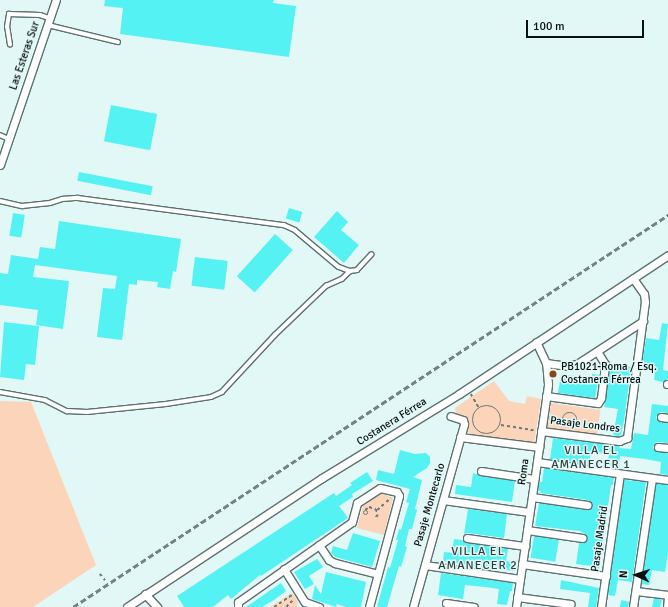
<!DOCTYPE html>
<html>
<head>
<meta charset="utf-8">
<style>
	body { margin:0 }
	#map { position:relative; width:668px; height:607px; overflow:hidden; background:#e1f8f7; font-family:Signika,sans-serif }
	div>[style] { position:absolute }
	.green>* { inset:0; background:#fbd4ba; transform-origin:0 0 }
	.building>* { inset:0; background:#55f2f3; transform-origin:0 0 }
	.path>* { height:1.5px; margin-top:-0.75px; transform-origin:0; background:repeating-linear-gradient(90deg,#6b7978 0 3px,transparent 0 6px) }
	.path>.ring { margin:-0.75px; padding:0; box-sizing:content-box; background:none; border:1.5px solid #6b7978; border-radius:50% }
	.roads { filter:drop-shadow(1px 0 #5e7171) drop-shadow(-1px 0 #5e7171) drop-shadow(0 1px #5e7171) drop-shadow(0 -1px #5e7171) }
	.lane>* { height:3.5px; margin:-1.75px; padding:0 1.75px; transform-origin:1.75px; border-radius:1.75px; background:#fff }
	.street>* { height:7px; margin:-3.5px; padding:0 3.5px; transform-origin:3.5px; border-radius:3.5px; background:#fff }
	.rail>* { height:2.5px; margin-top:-1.25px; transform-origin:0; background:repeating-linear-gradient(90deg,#738282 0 6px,transparent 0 9px) }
	.dots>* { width:11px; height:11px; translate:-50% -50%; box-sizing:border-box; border:2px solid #e1f8f7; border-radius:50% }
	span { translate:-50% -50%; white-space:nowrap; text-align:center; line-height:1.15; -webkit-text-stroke:3px #e1f8f7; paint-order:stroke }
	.street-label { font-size:11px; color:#091010 }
	.poi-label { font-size:11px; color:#091010 }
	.left { translate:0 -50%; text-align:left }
	.neighbourhood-label { font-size:12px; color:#2c3f3e; letter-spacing:1px }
	.north { position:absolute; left:616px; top:555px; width:40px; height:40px; -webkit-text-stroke:3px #e1f8f7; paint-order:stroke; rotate:273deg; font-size:11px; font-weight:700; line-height:16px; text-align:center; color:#091010 }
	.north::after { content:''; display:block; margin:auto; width:14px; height:18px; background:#091010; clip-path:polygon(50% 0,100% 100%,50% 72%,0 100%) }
	.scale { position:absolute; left:526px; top:20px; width:118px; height:18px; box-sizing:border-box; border:2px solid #091010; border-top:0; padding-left:5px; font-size:12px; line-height:14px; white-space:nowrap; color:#091010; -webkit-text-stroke:3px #e1f8f7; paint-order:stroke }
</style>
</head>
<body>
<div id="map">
	<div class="green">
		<div style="clip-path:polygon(494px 381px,509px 401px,525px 404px,527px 396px,541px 399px,534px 444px,469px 434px,468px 422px,456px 416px,455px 408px)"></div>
		<div style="clip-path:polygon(0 401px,31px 402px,96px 565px,33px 607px,0 607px)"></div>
		<div style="left:551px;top:403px;width:50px;height:26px;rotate:8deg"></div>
		<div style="clip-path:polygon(380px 493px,393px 498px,384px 535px,357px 528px,363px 506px)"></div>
		<div style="clip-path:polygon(292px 593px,298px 602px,297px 607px,270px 607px)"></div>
	</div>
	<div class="building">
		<div style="clip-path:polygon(105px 0,274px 0,273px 3px,296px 6px,289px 57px,120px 34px,123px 8px,104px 6px)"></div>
		<div style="left:111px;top:105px;width:47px;height:37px;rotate:11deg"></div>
		<div style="left:79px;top:172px;width:75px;height:9px;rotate:11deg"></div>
		<div style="left:289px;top:208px;width:14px;height:11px;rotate:17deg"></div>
		<div style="clip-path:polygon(337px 211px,348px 222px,341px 230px,359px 245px,344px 263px,314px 237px)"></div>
		<div style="left:13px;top:213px;width:12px;height:23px;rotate:9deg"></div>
		<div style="clip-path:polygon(59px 221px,181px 239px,176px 272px,173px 271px,170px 289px,157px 287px,158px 282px,137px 280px,137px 285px,129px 284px,122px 340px,97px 337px,103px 288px,115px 289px,117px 276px,35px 265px,33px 277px,69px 281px,63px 329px,36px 325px,38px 310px,0 305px,0 273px,8px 274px,11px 255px,38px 259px,40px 247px,55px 249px)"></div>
		<div style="left:275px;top:234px;width:24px;height:57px;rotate:42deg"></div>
		<div style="left:195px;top:257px;width:33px;height:29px;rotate:7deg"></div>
		<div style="clip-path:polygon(4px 322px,39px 326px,35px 365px,26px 364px,24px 380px,0 377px)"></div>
		<div style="clip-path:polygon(662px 323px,668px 324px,663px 370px,668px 371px,668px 379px,663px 382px,654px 380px,656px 366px,642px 364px,646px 338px,659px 340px)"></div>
		<div style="clip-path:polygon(625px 366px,631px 367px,624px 421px,621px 435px,618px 436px,613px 435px,618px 409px,604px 407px,605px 402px,610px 367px,624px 369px)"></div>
		<div style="clip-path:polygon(592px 374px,599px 375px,595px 398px,558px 393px,561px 375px,592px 377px)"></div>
		<div style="clip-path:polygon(652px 404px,668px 406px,668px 413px,660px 412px,656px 417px,658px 421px,668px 423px,668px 443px,656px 442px,653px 447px,655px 451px,668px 453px,668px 475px,660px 474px,661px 462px,645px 459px,620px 456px,619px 468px,607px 467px,609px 454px,591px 451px,589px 464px,550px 459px,553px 438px,620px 446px,619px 448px,631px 449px,634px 433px,648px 435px)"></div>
		<div style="clip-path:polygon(400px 450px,415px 454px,426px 453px,430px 457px,430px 463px,427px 468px,413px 477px,422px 480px,415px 509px,417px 510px,412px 529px,409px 529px,405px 546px,407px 547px,401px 567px,399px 566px,387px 607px,377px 607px,388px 567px,390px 568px,398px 540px,396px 540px,399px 529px,401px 530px,409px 503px,406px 502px,410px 489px,376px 480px,378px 470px,394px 474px)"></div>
		<div style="clip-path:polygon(544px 468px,614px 478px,613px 485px,611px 485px,599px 569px,591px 568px,591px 566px,576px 564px,579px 543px,584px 542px,587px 539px,585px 534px,580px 531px,535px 526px,539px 503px,586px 510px,592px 506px,591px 503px,588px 500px,540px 493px,541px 491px,538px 491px,539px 485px,539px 482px,542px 482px)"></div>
		<div style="clip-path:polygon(367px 472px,373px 481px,352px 494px,353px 497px,339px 506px,348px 518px,261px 576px,260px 575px,231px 599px,228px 595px,213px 607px,184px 607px,177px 596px,334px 493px,336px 496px,352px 485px,350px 483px)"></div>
		<div style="clip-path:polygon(473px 473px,480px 476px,515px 481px,512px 502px,455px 494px,456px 485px,471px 487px)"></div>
		<div style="clip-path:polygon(624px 480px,646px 482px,632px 582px,618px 580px,615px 596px,608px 595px)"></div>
		<div style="clip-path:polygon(656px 483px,668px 485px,668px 553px,665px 572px,652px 570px,649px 585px,641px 584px)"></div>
		<div style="clip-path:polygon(468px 509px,507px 514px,504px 538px,468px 533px,464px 534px)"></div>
		<div style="clip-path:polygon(353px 533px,380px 541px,372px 567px,335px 557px,331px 553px,333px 546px,347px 550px)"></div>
		<div style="left:534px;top:536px;width:25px;height:22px;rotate:9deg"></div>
		<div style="clip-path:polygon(454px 539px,462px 540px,466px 543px,508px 549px,506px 561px,516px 563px,515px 571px,473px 567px,473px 565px,443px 561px,444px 552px,452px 553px)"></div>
		<div style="clip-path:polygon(317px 559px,323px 567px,309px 576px,314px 584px,305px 589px,294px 572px)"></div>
		<div style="clip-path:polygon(326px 572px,366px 582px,361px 607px,346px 607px,337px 604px,336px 607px,312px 599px,315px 585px,321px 594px)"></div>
		<div style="clip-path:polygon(441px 573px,513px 583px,512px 591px,510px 591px,507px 605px,497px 604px,499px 589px,485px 587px,465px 585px,463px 599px,438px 595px)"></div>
		<div style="clip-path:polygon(561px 580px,599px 588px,596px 607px,588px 607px,590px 593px,560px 589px)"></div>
		<div style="clip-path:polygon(281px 583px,286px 591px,274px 600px,262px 607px,246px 607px)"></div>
		<div style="clip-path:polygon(654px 598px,662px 599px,660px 607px,652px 607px)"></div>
		<div style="clip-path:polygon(621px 600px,629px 602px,628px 607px,620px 607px)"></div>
	</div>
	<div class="path">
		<div style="left:471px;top:394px;width:16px;rotate:60deg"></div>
		<div class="ring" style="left:473px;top:406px;width:26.5px;height:26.5px"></div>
		<div class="ring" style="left:563px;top:413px;width:12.5px;height:12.5px"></div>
		<div style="left:501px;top:425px;width:33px;rotate:9deg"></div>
		<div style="left:365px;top:510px;width:5px;rotate:-37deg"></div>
		<div style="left:369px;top:507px;width:7px;rotate:16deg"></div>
		<div style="left:376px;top:509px;width:6px;rotate:72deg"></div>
		<div style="left:378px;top:515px;width:4px;rotate:124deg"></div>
		<div style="left:377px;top:510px;width:18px;rotate:-41deg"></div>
		<div class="ring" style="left:363.5px;top:510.5px;width:3.5px;height:3.5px"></div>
		<div style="left:100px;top:574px;width:8px;rotate:50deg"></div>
		<div style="left:274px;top:607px;width:22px;rotate:-34deg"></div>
		<div style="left:286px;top:607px;width:11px;rotate:-45deg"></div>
	</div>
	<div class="roads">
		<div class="lane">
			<div style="left:48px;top:25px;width:72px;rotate:13.7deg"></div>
			<div style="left:10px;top:45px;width:18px;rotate:-99deg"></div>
			<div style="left:7px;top:27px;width:13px;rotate:-81deg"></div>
			<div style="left:9px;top:14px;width:31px;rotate:2deg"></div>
			<div style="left:40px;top:15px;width:9px;rotate:18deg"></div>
			<div style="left:0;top:135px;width:10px;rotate:24deg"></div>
			<div style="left:0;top:201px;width:23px;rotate:13deg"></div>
			<div style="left:22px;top:206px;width:28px;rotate:-6deg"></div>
			<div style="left:50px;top:203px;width:13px;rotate:-18deg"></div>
			<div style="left:62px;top:199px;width:16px;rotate:-4deg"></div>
			<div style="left:78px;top:198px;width:208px;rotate:7.5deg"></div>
			<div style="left:284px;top:225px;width:12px;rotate:24deg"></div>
			<div style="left:295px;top:230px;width:57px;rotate:40.1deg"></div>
			<div style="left:339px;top:267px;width:12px;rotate:20deg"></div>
			<div style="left:350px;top:271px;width:7px;rotate:-8deg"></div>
			<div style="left:357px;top:270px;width:21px;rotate:-47deg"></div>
			<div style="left:0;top:392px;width:46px;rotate:10.1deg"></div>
			<div style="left:45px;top:400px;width:25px;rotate:27deg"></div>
			<div style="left:67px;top:411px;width:20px;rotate:3deg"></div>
			<div style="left:87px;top:412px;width:79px;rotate:-5.8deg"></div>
			<div style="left:166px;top:404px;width:46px;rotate:-8.8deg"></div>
			<div style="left:211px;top:397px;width:12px;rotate:-24deg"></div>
			<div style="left:222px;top:392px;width:78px;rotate:-47.1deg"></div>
			<div style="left:275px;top:335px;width:71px;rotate:-43.9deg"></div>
			<div style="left:326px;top:286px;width:17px;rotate:-24deg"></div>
			<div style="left:342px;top:279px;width:11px;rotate:-45deg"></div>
		</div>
		<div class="street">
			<div style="left:0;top:165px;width:174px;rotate:-71.3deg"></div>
			<div style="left:546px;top:363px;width:22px;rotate:8deg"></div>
			<div style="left:568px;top:366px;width:9px;rotate:-13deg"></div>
			<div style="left:577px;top:364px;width:79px;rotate:-33.1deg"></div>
			<div style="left:667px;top:384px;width:1px"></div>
			<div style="left:546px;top:396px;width:52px;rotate:7.7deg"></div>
			<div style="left:598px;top:403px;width:6px;rotate:-59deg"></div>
			<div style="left:601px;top:398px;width:34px;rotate:-83deg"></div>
			<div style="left:605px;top:364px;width:15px;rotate:-122deg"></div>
			<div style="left:661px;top:417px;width:7px;rotate:8deg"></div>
			<div style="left:541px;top:431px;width:79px;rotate:7.3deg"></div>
			<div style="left:619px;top:441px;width:9px;rotate:-21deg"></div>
			<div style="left:627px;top:438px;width:137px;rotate:-82.5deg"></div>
			<div style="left:645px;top:302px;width:8px;rotate:-97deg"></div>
			<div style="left:644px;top:294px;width:19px;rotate:-125deg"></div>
			<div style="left:460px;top:437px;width:80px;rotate:7.2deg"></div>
			<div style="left:658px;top:447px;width:10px;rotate:6deg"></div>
			<div style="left:537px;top:462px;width:132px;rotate:7.8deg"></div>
			<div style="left:481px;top:471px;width:54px;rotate:8.6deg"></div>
			<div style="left:532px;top:497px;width:56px;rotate:8.3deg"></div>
			<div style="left:443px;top:500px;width:87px;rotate:7.9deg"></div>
			<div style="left:527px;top:530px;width:56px;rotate:8.3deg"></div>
			<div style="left:467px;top:538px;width:59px;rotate:7.9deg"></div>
			<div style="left:319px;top:545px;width:18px;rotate:56deg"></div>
			<div style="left:329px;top:560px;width:7px;rotate:27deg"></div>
			<div style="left:335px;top:563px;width:44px;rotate:14.3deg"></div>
			<div style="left:522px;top:564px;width:85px;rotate:8.1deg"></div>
			<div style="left:425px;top:565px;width:96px;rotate:8.4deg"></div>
			<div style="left:284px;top:569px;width:39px;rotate:58deg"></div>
			<div style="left:305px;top:602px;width:15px;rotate:20deg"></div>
			<div style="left:636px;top:591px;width:32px;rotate:7deg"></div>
			<div style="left:145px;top:594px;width:18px;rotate:47deg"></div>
			<div style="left:517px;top:597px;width:54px;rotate:7.4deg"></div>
			<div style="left:446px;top:603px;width:28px;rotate:8deg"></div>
			<div style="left:127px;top:607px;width:234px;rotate:-33.5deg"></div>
			<div style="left:322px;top:478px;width:161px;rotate:-31.5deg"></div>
			<div style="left:459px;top:394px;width:251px;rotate:-33.6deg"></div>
			<div style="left:238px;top:607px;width:5px;rotate:-90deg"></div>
			<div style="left:238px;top:602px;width:139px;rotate:-35.1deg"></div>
			<div style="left:352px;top:522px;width:20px;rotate:-75deg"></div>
			<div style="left:357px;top:503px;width:27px;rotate:-33deg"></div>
			<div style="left:380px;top:488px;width:17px;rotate:13deg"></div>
			<div style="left:397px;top:492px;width:4px;rotate:63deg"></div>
			<div style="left:399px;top:496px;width:115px;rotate:105.1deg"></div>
			<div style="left:413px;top:607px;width:190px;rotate:-74.4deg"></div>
			<div style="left:464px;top:424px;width:4px;rotate:-104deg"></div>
			<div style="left:463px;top:420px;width:13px;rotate:-162deg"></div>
			<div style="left:516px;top:607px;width:225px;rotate:-81.8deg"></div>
			<div style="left:548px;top:384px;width:21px;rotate:-95deg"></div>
			<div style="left:546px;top:363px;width:23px;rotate:-115deg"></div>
			<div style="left:601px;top:607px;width:134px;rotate:-81.9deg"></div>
			<div style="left:633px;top:607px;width:130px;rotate:-81.6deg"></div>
			<div style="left:667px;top:607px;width:9px;rotate:-84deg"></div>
		</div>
	</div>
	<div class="rail">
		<div style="left:73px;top:607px;width:713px;rotate:-33.38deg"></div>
	</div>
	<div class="dots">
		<div style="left:553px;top:374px;background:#87470f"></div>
	</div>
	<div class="street-label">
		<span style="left:25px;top:56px;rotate:-71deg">Las Esteras Sur</span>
		<span style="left:392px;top:422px;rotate:-32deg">Costanera Férrea</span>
		<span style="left:585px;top:425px;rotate:7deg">Pasaje Londres</span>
		<span style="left:524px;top:472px;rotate:-82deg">Roma</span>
		<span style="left:430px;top:505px;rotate:-74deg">Pasaje Montecarlo</span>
		<span style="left:600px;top:539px;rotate:-82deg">Pasaje Madrid</span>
	</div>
	<div class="poi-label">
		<span class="left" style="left:561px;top:374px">PB1021-Roma / Esq.<br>Costanera Férrea</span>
	</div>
	<div class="neighbourhood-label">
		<span style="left:591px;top:458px">VILLA EL<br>AMANECER 1</span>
		<span style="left:478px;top:559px">VILLA EL<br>AMANECER 2</span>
	</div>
	<div class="north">N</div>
	<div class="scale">100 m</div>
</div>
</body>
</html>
